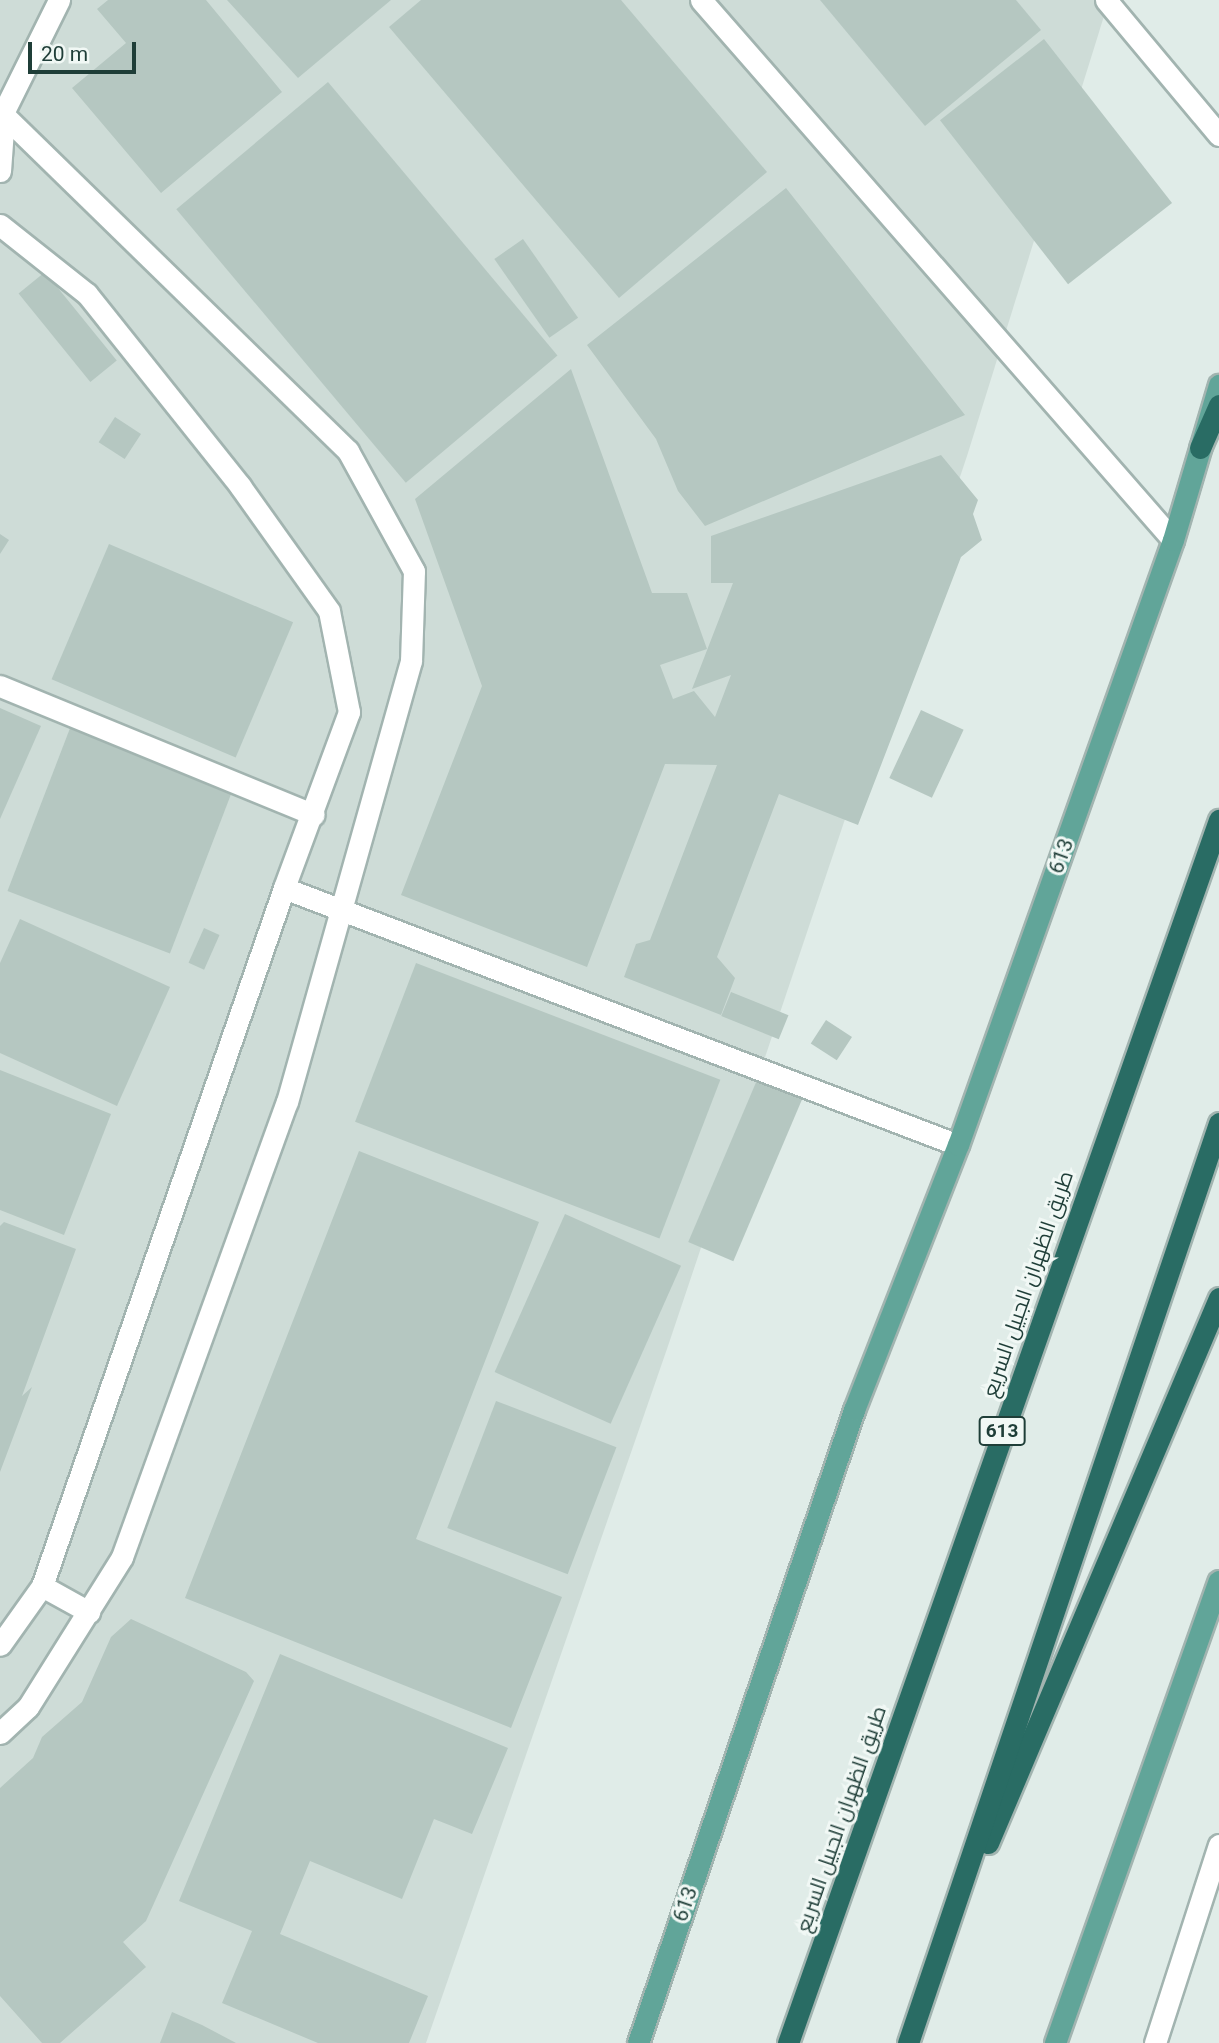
<!DOCTYPE html>
<html>
<head>
<meta charset="utf-8">
<style>
	body { margin:0 }
	#map { position:relative; width:1219px; height:2043px; overflow:hidden; background:#e0ece8; font-family:Roboto,Cairo,sans-serif }
	div>[style] { position:absolute }
	.built>* { inset:0; background:#cedcd7 }
	.building>* { inset:0; background:#b5c7c1; transform-origin:0 0 }
	.roads { filter:drop-shadow(2px 0 #a2b4b0) drop-shadow(-2px 0 #a2b4b0) drop-shadow(0 2px #a2b4b0) drop-shadow(0 -2px #a2b4b0) }
	.street>* { height:21px; margin:-10.5px; padding:0 10.5px; transform-origin:10.5px; border-radius:10.5px; background:#fff }
	.primary>* { height:21px; margin:-10.5px; padding:0 10.5px; transform-origin:10.5px; border-radius:10.5px; background:#61a599 }
	.highway>* { height:21px; margin:-10.5px; padding:0 10.5px; transform-origin:10.5px; border-radius:10.5px; background:#296c64 }
	span { translate:-50% -50%; white-space:nowrap; text-align:center; line-height:1.15; -webkit-text-stroke:6px #f1f8f5; paint-order:stroke }
	.shield-label span { padding:2px 5px; background:#f1f8f5; border:2px solid; border-radius:5px; -webkit-text-stroke-width:0 }
	.shield-label { font-size:19px; color:#1f3e38; font-weight:700 }
	.street-label { font-size:21px; color:#1f3e38 }
	.scale { position:absolute; left:28px; top:42px; width:108px; height:32px; box-sizing:border-box; border:4px solid #1f3e38; border-top:0; padding-left:9px; font-size:21px; line-height:24px; white-space:nowrap; color:#1f3e38; -webkit-text-stroke:5px #f1f8f5; paint-order:stroke }
</style>
</head>
<body>
<div id="map">
	<div class="built">
		<div style="clip-path:polygon(0 0,1109px 0,967px 456px,668px 1346px,426px 2043px,0 2043px)"></div>
	</div>
	<div class="building">
		<div style="clip-path:polygon(108px 0,206px 0,282px 92px,161px 193px,72px 88px,126px 43px,97px 9px)"></div>
		<div style="clip-path:polygon(227px 0,391px 0,298px 78px)"></div>
		<div style="clip-path:polygon(421px 0,621px 0,767px 172px,619px 298px,389px 27px)"></div>
		<div style="clip-path:polygon(820px 0,1016px 0,1041px 30px,925px 126px)"></div>
		<div style="left:1044px;top:39px;width:208px;height:132px;rotate:52deg"></div>
		<div style="left:328px;top:82px;width:357px;height:198px;rotate:50deg"></div>
		<div style="clip-path:polygon(786px 188px,965px 415px,705px 526px,678px 491px,656px 439px,587px 345px)"></div>
		<div style="left:523px;top:239px;width:96px;height:35px;rotate:55deg"></div>
		<div style="left:45px;top:272px;width:114px;height:34px;rotate:51deg"></div>
		<div style="clip-path:polygon(571px 369px,652px 593px,687px 593px,707px 649px,660px 665px,673px 699px,694px 691px,715px 717px,731px 675px,692px 689px,733px 583px,711px 583px,711px 536px,941px 455px,978px 500px,973px 514px,982px 540px,961px 557px,858px 825px,779px 794px,717px 957px,735px 978px,721px 1015px,624px 977px,636px 944px,650px 940px,717px 765px,665px 764px,587px 967px,401px 895px,482px 686px,415px 499px)"></div>
		<div style="left:115px;top:417px;width:31px;height:30px;rotate:33deg"></div>
		<div style="clip-path:polygon(0 534px,9px 540px,0 554px)"></div>
		<div style="left:109px;top:544px;width:200px;height:147px;rotate:23deg"></div>
		<div style="clip-path:polygon(0 708px,41px 726px,0 819px)"></div>
		<div style="left:921px;top:710px;width:47px;height:75px;rotate:25deg"></div>
		<div style="left:72px;top:723px;width:174px;height:180px;rotate:21deg"></div>
		<div style="clip-path:polygon(20px 919px,170px 987px,117px 1106px,0 1053px,0 963px)"></div>
		<div style="left:204px;top:928px;width:17px;height:38px;rotate:24deg"></div>
		<div style="left:416px;top:963px;width:326px;height:170px;rotate:21deg"></div>
		<div style="left:731px;top:992px;width:62px;height:26px;rotate:22deg"></div>
		<div style="left:826px;top:1020px;width:31px;height:28px;rotate:33deg"></div>
		<div style="clip-path:polygon(0 1070px,111px 1114px,64px 1235px,0 1210px)"></div>
		<div style="left:757px;top:1080px;width:49px;height:176px;rotate:23deg"></div>
		<div style="clip-path:polygon(359px 1151px,539px 1222px,416px 1539px,562px 1597px,511px 1728px,185px 1598px)"></div>
		<div style="left:565px;top:1214px;width:127px;height:173px;rotate:24deg"></div>
		<div style="clip-path:polygon(4px 1222px,76px 1249px,22px 1396px,32px 1387px,0 1472px,0 1226px)"></div>
		<div style="left:496px;top:1401px;width:129px;height:136px;rotate:21deg"></div>
		<div style="clip-path:polygon(131px 1619px,246px 1672px,254px 1681px,146px 1921px,123px 1942px,146px 1967px,60px 2043px,42px 2043px,0 1996px,0 1788px,33px 1758px,42px 1737px,82px 1702px,111px 1637px)"></div>
		<div style="clip-path:polygon(280px 1654px,508px 1748px,472px 1834px,434px 1819px,402px 1899px,310px 1861px,280px 1934px,428px 1996px,409px 2043px,318px 2043px,222px 2003px,252px 1931px,179px 1901px)"></div>
		<div style="clip-path:polygon(172px 2012px,202px 2025px,236px 2043px,160px 2043px)"></div>
	</div>
	<div class="roads">
		<div class="street">
			<div style="left:701px;top:0;width:717px;rotate:48.84deg"></div>
			<div style="left:1106px;top:0;width:176px;rotate:50.1deg"></div>
			<div style="left:0;top:119px;width:133px;rotate:-63.6deg"></div>
			<div style="left:0;top:171px;width:56px;rotate:-85.9deg"></div>
			<div style="left:0;top:225px;width:111px;rotate:38.4deg"></div>
			<div style="left:87px;top:294px;width:246px;rotate:51.4deg"></div>
			<div style="left:240px;top:486px;width:153px;rotate:54.5deg"></div>
			<div style="left:329px;top:611px;width:103px;rotate:78.8deg"></div>
			<div style="left:349px;top:712px;width:188px;rotate:110.3deg"></div>
			<div style="left:284px;top:888px;width:739px;rotate:109.12deg"></div>
			<div style="left:42px;top:1586px;width:72px;rotate:125.4deg"></div>
			<div style="left:0;top:686px;width:339px;rotate:22.3deg"></div>
			<div style="left:284px;top:888px;width:721px;rotate:20.87deg"></div>
			<div style="left:42px;top:1586px;width:54px;rotate:29deg"></div>
			<div style="left:0;top:1733px;width:38px;rotate:-43deg"></div>
			<div style="left:28px;top:1707px;width:177px;rotate:-57.9deg"></div>
			<div style="left:122px;top:1557px;width:484px;rotate:-70.1deg"></div>
			<div style="left:287px;top:1102px;width:458px;rotate:-74.3deg"></div>
			<div style="left:411px;top:661px;width:90px;rotate:-88.1deg"></div>
			<div style="left:414px;top:571px;width:137px;rotate:-118.8deg"></div>
			<div style="left:348px;top:451px;width:481px;rotate:-135.7deg"></div>
			<div style="left:1155px;top:2043px;width:208px;rotate:-72.1deg"></div>
		</div>
		<div class="primary">
			<div style="left:638px;top:2043px;width:669px;rotate:-71.16deg"></div>
			<div style="left:854px;top:1410px;width:285px;rotate:-68.6deg"></div>
			<div style="left:958px;top:1145px;width:642px;rotate:-70.44deg"></div>
			<div style="left:1173px;top:540px;width:162px;rotate:-73.5deg"></div>
			<div style="left:1055px;top:2043px;width:490px;rotate:-70.5deg"></div>
		</div>
		<div class="highway">
			<div style="left:1200px;top:448px;width:47px;rotate:-66.2deg"></div>
			<div style="left:988px;top:1843px;width:592px;rotate:-67.03deg"></div>
			<div style="left:788px;top:2043px;width:1297px;rotate:-70.59deg"></div>
			<div style="left:908px;top:2043px;width:971px;rotate:-71.32deg"></div>
		</div>
	</div>
	<div class="shield-label">
		<span style="left:1002px;top:1431px">613</span>
	</div>
	<div class="street-label">
		<span style="left:1061px;top:856px;rotate:-70deg">613</span>
		<span style="left:1028px;top:1284px;rotate:-71deg">طريق الظهران الجبيل السريع</span>
		<span style="left:841px;top:1819px;rotate:-71deg">طريق الظهران الجبيل السريع</span>
		<span style="left:685px;top:1904px;rotate:-71deg">613</span>
	</div>
	<div class="scale">20 m</div>
</div>
</body>
</html>
